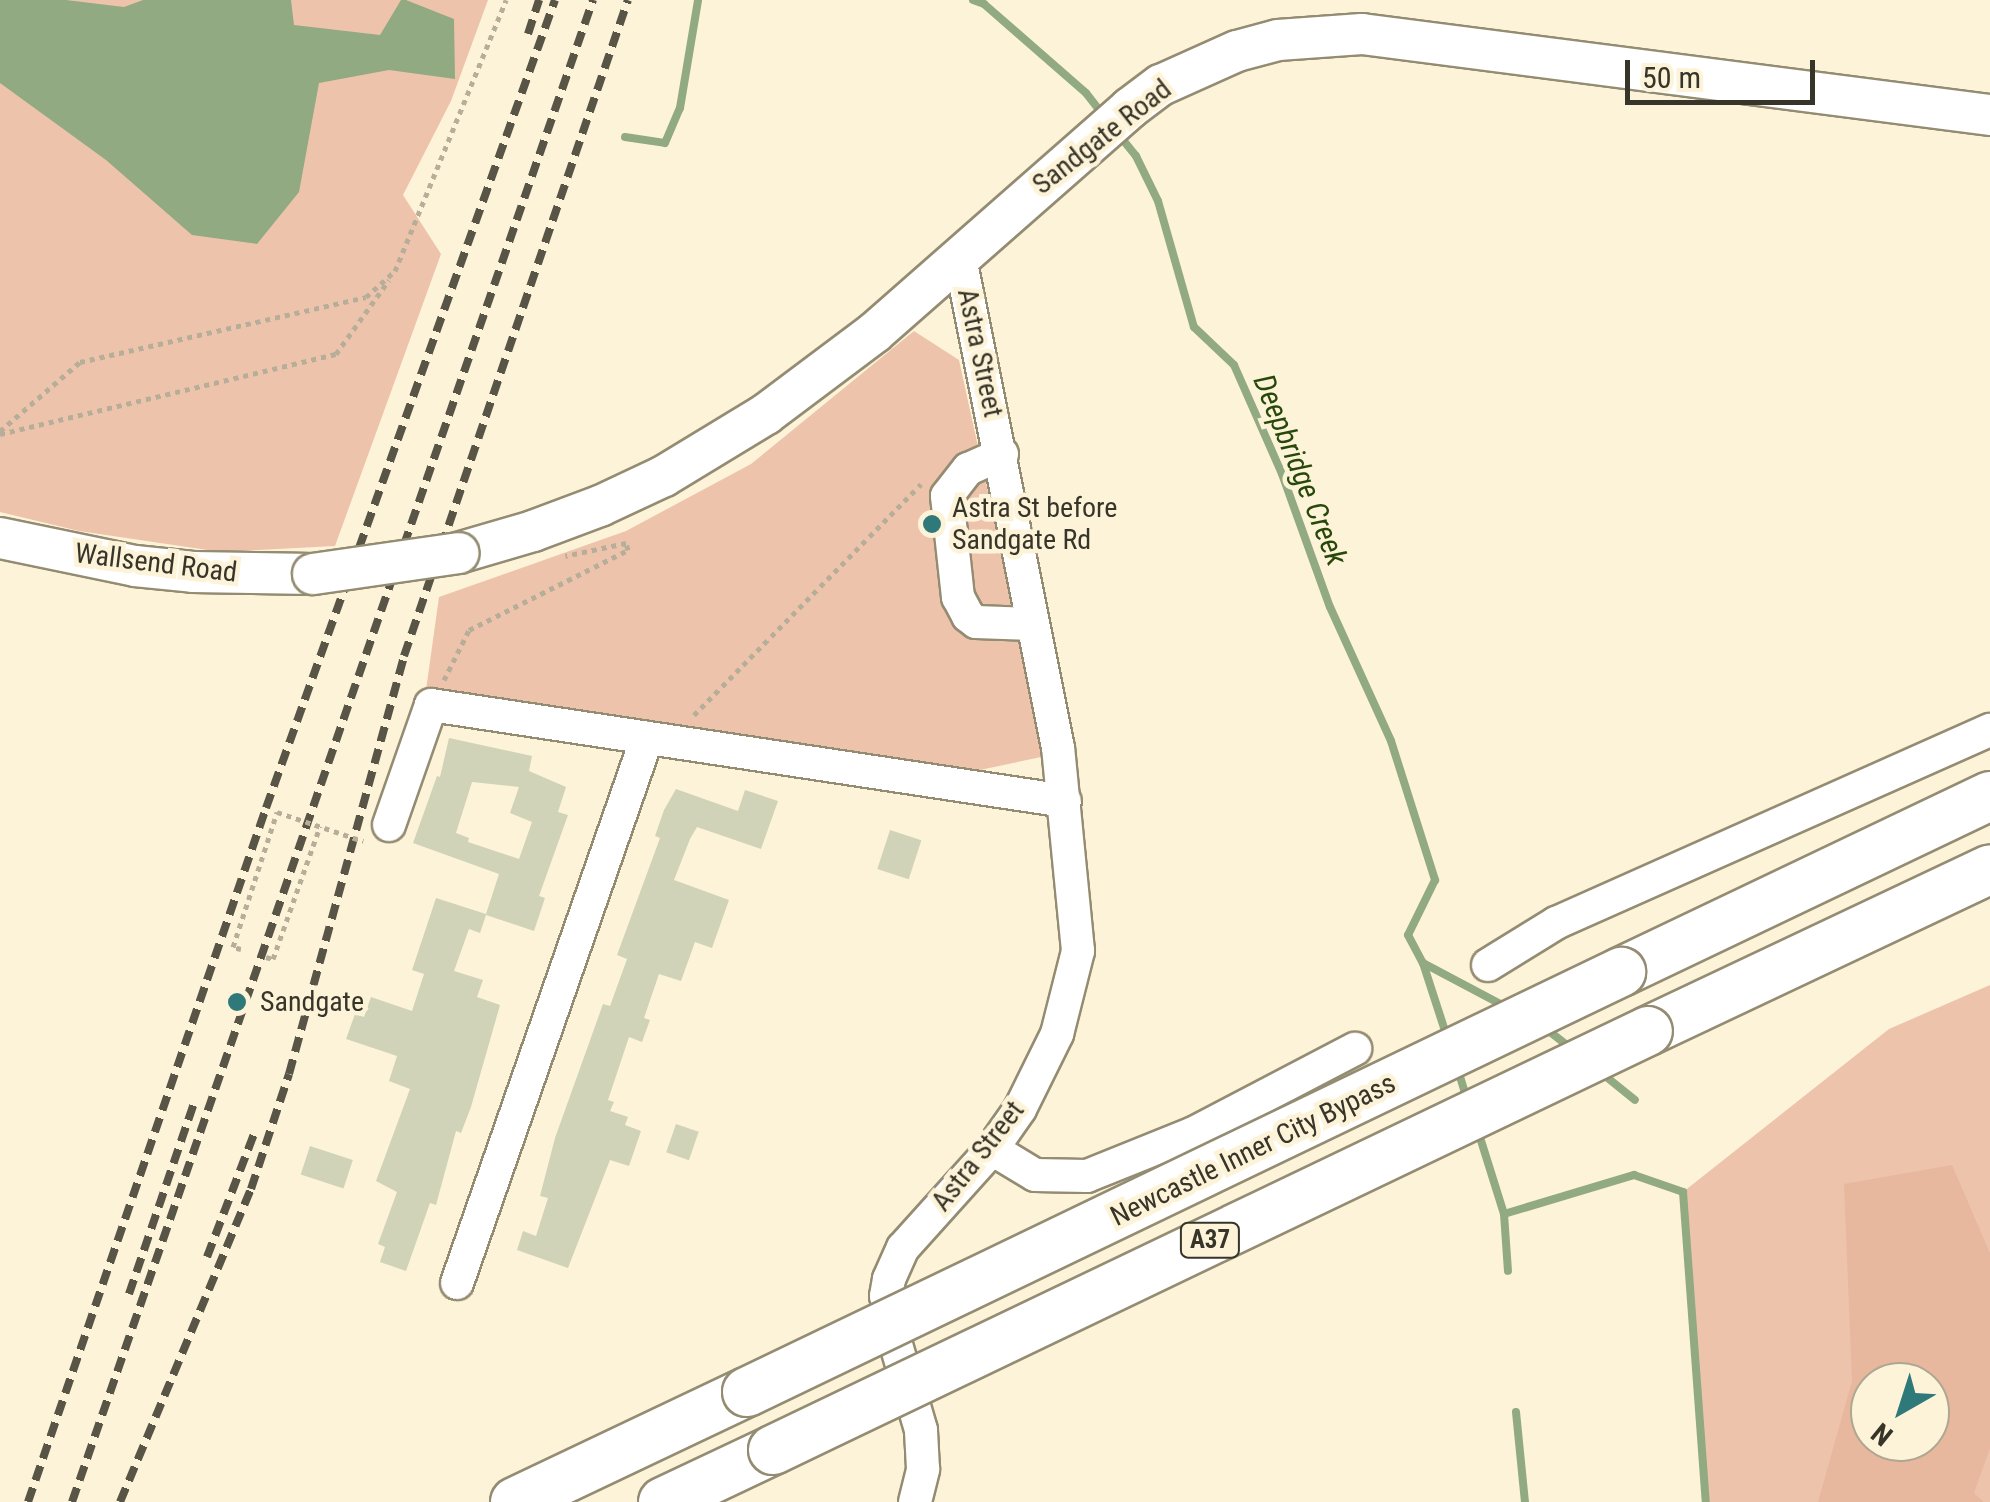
<!DOCTYPE html>
<html>
<head>
<meta charset="utf-8">
<style>
	body { margin:0 }
	#map { position:relative; width:1990px; height:1502px; overflow:hidden; background:#fdf3d8; font-family:"Roboto Condensed",sans-serif }
	div>[style] { position:absolute }
	.green>* { inset:0; background:#eec3ac }
	.forest>* { inset:0; background:#e7b79e }
	.water>* { inset:0; background:#91aa81 }
	.stream>* { height:8px; margin:-4px; padding:0 4px; transform-origin:4px; border-radius:4px; background:#91aa81 }
	.building>* { inset:0; background:#d0d3b7; transform-origin:0 0 }
	.path>* { height:5px; margin-top:-2.5px; transform-origin:0; background:repeating-linear-gradient(90deg,#b6ae99 0 5px,transparent 0 10px) }
	.roads { filter:drop-shadow(2px 0 #948c72) drop-shadow(-2px 0 #948c72) drop-shadow(0 2px #948c72) drop-shadow(0 -2px #948c72) }
	.minor>* { height:32px; margin:-16px; padding:0 16px; transform-origin:16px; border-radius:16px; background:#fff }
	.major>* { height:40px; margin:-20px; padding:0 20px; transform-origin:20px; border-radius:20px; background:#fff }
	.highway>* { height:48px; margin:-24px; padding:0 24px; transform-origin:24px; border-radius:24px; background:#fff }
	.rail>* { height:8px; margin-top:-4px; transform-origin:0; background:repeating-linear-gradient(90deg,#585446 0 15px,transparent 0 23px) }
	.path-bridge>* { height:5px; margin-top:-2.5px; transform-origin:0; background:repeating-linear-gradient(90deg,#b6ae99 0 5px,transparent 0 10px) }
	.bridges { filter:drop-shadow(2px 0 #948c72) drop-shadow(-2px 0 #948c72) drop-shadow(0 2px #948c72) drop-shadow(0 -2px #948c72) }
	.major-bridge>* { height:40px; margin:-20px; padding:0 20px; transform-origin:20px; border-radius:20px; background:#fff }
	.highway-bridge>* { height:48px; margin:-24px; padding:0 24px; transform-origin:24px; border-radius:24px; background:#fff }
	.dots>* { width:28px; height:28px; translate:-50% -50%; box-sizing:border-box; border:5px solid #fdf3d8; border-radius:50% }
	span { translate:-50% -50%; white-space:nowrap; text-align:center; line-height:1.15; -webkit-text-stroke:9px #fdf3d8; paint-order:stroke }
	.shield-label span { padding:2px 8px; background:#fdf3d8; border:2px solid; border-radius:8px; -webkit-text-stroke-width:0 }
	.shield-label { font-size:25px; color:#373429; font-weight:700 }
	.street-label { font-size:28px; color:#373429 }
	.poi-label { font-size:28px; color:#373429 }
	.left { translate:0 -50%; text-align:left }
	.water-label { font-size:30px; color:#28480a; font-style:italic }
	.north { position:absolute; left:1850px; top:1362px; width:100px; height:100px; box-sizing:border-box; background:#fdf3d8; border:2px solid #aea792; border-radius:50%; rotate:219deg; font-size:28px; font-weight:700; line-height:40px; text-align:center; color:#373429 }
	.north::after { content:''; display:block; margin:auto; width:35px; height:45px; background:#2f797a; clip-path:polygon(50% 0,100% 100%,50% 72%,0 100%) }
	.scale { position:absolute; left:1625px; top:60px; width:190px; height:45px; box-sizing:border-box; border:5px solid #373429; border-top:0; padding-left:12px; font-size:30px; line-height:35px; white-space:nowrap; color:#373429; -webkit-text-stroke:8px #fdf3d8; paint-order:stroke }
</style>
</head>
<body>
<div id="map">
	<div class="green">
		<div style="clip-path:polygon(0 0,488px 0,451px 101px,403px 195px,441px 254px,335px 546px,221px 552px,79px 531px,0 512px)"></div>
		<div style="clip-path:polygon(914px 331px,959px 360px,1046px 756px,980px 770px,426px 690px,439px 597px,626px 531px,751px 464px)"></div>
		<div style="clip-path:polygon(evenodd,1990px 985px,1990px 1502px,1706px 1502px,1683px 1192px,1889px 1029px,1990px 985px,1870px 1382px,1930px 1382px,1930px 1442px,1870px 1442px,1870px 1382px)"></div>
	</div>
	<div class="forest">
		<div style="clip-path:polygon(evenodd,1952px 1165px,1990px 1253px,1990px 1448px,1974px 1493px,1984px 1502px,1818px 1502px,1852px 1381px,1844px 1184px,1952px 1165px,1870px 1382px,1930px 1382px,1930px 1442px,1870px 1442px,1870px 1382px)"></div>
	</div>
	<div class="water">
		<div style="clip-path:polygon(0 0,66px 0,124px 7px,143px 0,291px 0,294px 25px,380px 35px,401px 0,406px 0,454px 19px,455px 79px,389px 70px,319px 83px,299px 192px,257px 244px,192px 235px,106px 160px,0 83px)"></div>
	</div>
	<div class="stream">
		<div style="left:973px;top:0;width:12px;rotate:20deg"></div>
		<div style="left:984px;top:4px;width:135px;rotate:41.1deg"></div>
		<div style="left:1086px;top:93px;width:29px;rotate:52deg"></div>
		<div style="left:1119px;top:135px;width:27px;rotate:51deg"></div>
		<div style="left:1136px;top:156px;width:50px;rotate:63.9deg"></div>
		<div style="left:1158px;top:201px;width:131px;rotate:74.1deg"></div>
		<div style="left:1194px;top:327px;width:55px;rotate:43.5deg"></div>
		<div style="left:1234px;top:365px;width:119px;rotate:66.2deg"></div>
		<div style="left:1282px;top:474px;width:141px;rotate:70.2deg"></div>
		<div style="left:1330px;top:607px;width:147px;rotate:65.5deg"></div>
		<div style="left:1391px;top:741px;width:146px;rotate:72.4deg"></div>
		<div style="left:1435px;top:880px;width:61px;rotate:116.1deg"></div>
		<div style="left:1408px;top:935px;width:32px;rotate:62deg"></div>
		<div style="left:625px;top:137px;width:40px;rotate:8.5deg"></div>
		<div style="left:665px;top:143px;width:38px;rotate:-67deg"></div>
		<div style="left:680px;top:108px;width:109px;rotate:-80.5deg"></div>
		<div style="left:1545px;top:1028px;width:36px;rotate:38deg"></div>
		<div style="left:1447px;top:1037px;width:78px;rotate:-108deg"></div>
		<div style="left:1423px;top:963px;width:94px;rotate:27.9deg"></div>
		<div style="left:1458px;top:1070px;width:30px;rotate:73deg"></div>
		<div style="left:1599px;top:1071px;width:46px;rotate:38.9deg"></div>
		<div style="left:1478px;top:1131px;width:87px;rotate:72.6deg"></div>
		<div style="left:1504px;top:1214px;width:136px;rotate:-16.7deg"></div>
		<div style="left:1634px;top:1175px;width:52px;rotate:19.1deg"></div>
		<div style="left:1683px;top:1192px;width:311px;rotate:85.8deg"></div>
		<div style="left:1504px;top:1214px;width:57px;rotate:86deg"></div>
		<div style="left:1516px;top:1412px;width:90px;rotate:84.3deg"></div>
	</div>
	<div class="building">
		<div style="clip-path:polygon(evenodd,449px 738px,532px 756px,529px 771px,566px 787px,558px 812px,568px 815px,539px 896px,545px 898px,534px 931px,486px 915px,480px 933px,469px 929px,454px 971px,483px 980px,477px 997px,500px 1005px,471px 1107px,461px 1133px,456px 1131px,436px 1205px,430px 1203px,406px 1271px,380px 1262px,385px 1247px,378px 1244px,397px 1192px,376px 1181px,410px 1089px,389px 1081px,397px 1056px,346px 1039px,355px 1014px,364px 1017px,371px 997px,412px 1011px,424px 974px,412px 970px,436px 898px,486px 914px,499px 874px,413px 843px,437px 776px,440px 777px,449px 738px,472px 782px,519px 787px,510px 813px,532px 822px,519px 859px,468px 842px,469px 838px,456px 833px,472px 782px)"></div>
		<div style="clip-path:polygon(676px 789px,738px 811px,745px 790px,778px 801px,761px 849px,697px 827px,690px 839px,674px 880px,729px 900px,712px 948px,695px 942px,681px 981px,659px 974px,644px 1018px,650px 1020px,642px 1042px,629px 1037px,608px 1100px,614px 1102px,610px 1111px,628px 1117px,625px 1125px,641px 1131px,629px 1166px,610px 1160px,568px 1268px,517px 1250px,523px 1231px,536px 1236px,548px 1198px,540px 1196px,555px 1138px,603px 1004px,610px 1006px,627px 959px,617px 955px,660px 838px,655px 836px,664px 810px)"></div>
		<div style="left:890px;top:830px;width:33px;height:41px;rotate:18deg"></div>
		<div style="left:676px;top:1124px;width:24px;height:30px;rotate:19deg"></div>
		<div style="left:310px;top:1146px;width:45px;height:30px;rotate:18deg"></div>
	</div>
	<div class="path">
		<div style="left:0;top:431px;width:106px;rotate:-40.8deg"></div>
		<div style="left:80px;top:362px;width:293px;rotate:-12.8deg"></div>
		<div style="left:366px;top:297px;width:39px;rotate:-42deg"></div>
		<div style="left:395px;top:271px;width:293px;rotate:-67.7deg"></div>
		<div style="left:0;top:434px;width:345px;rotate:-13.4deg"></div>
		<div style="left:336px;top:354px;width:91px;rotate:-54.4deg"></div>
		<div style="left:444px;top:680px;width:56px;rotate:-63.4deg"></div>
		<div style="left:469px;top:630px;width:178px;rotate:-26.7deg"></div>
		<div style="left:628px;top:550px;width:7px;rotate:-106deg"></div>
		<div style="left:626px;top:543px;width:62px;rotate:168deg"></div>
		<div style="left:694px;top:715px;width:324px;rotate:-45.5deg"></div>
		<div style="left:241px;top:949px;width:8px;rotate:-166deg"></div>
		<div style="left:233px;top:947px;width:142px;rotate:-71.9deg"></div>
		<div style="left:266px;top:957px;width:7px;rotate:16deg"></div>
		<div style="left:273px;top:959px;width:141px;rotate:-70.5deg"></div>
	</div>
	<div class="roads">
		<div class="minor">
			<div style="left:1002px;top:454px;width:37px;rotate:156deg"></div>
			<div style="left:968px;top:469px;width:34px;rotate:128deg"></div>
			<div style="left:947px;top:496px;width:102px;rotate:83.8deg"></div>
			<div style="left:958px;top:597px;width:21px;rotate:62deg"></div>
			<div style="left:968px;top:616px;width:10px;rotate:37deg"></div>
			<div style="left:976px;top:622px;width:56px;rotate:2deg"></div>
			<div style="left:389px;top:825px;width:127px;rotate:-70.7deg"></div>
			<div style="left:431px;top:705px;width:641px;rotate:8.61deg"></div>
			<div style="left:1488px;top:965px;width:80px;rotate:-31.7deg"></div>
			<div style="left:1556px;top:923px;width:475px;rotate:-24deg"></div>
			<div style="left:992px;top:1149px;width:50px;rotate:31.2deg"></div>
			<div style="left:1035px;top:1175px;width:52px;rotate:1.1deg"></div>
			<div style="left:1087px;top:1176px;width:115px;rotate:-21.9deg"></div>
			<div style="left:1194px;top:1133px;width:182px;rotate:-27.6deg"></div>
			<div style="left:457px;top:1283px;width:577px;rotate:-70.78deg"></div>
			<div style="left:915px;top:1502px;width:34px;rotate:-76deg"></div>
			<div style="left:923px;top:1469px;width:39px;rotate:-93deg"></div>
			<div style="left:921px;top:1430px;width:100px;rotate:-106.3deg"></div>
			<div style="left:893px;top:1334px;width:39px;rotate:-100deg"></div>
			<div style="left:886px;top:1296px;width:17px;rotate:-80deg"></div>
			<div style="left:889px;top:1279px;width:34px;rotate:-66deg"></div>
			<div style="left:903px;top:1248px;width:133px;rotate:-48deg"></div>
			<div style="left:992px;top:1149px;width:49px;rotate:-55deg"></div>
			<div style="left:1020px;top:1109px;width:84px;rotate:-63.7deg"></div>
			<div style="left:1057px;top:1034px;width:86px;rotate:-75.8deg"></div>
			<div style="left:1078px;top:951px;width:204px;rotate:-95.6deg"></div>
			<div style="left:1058px;top:748px;width:500px;rotate:-101.3deg"></div>
		</div>
		<div class="major">
			<div style="left:0;top:538px;width:138px;rotate:11.7deg"></div>
			<div style="left:135px;top:566px;width:58px;rotate:5.9deg"></div>
			<div style="left:193px;top:572px;width:120px;rotate:1deg"></div>
			<div style="left:458px;top:553px;width:78px;rotate:-16.3deg"></div>
			<div style="left:533px;top:531px;width:72px;rotate:-20.5deg"></div>
			<div style="left:600px;top:506px;width:71px;rotate:-25.1deg"></div>
			<div style="left:664px;top:476px;width:119px;rotate:-31.3deg"></div>
			<div style="left:766px;top:414px;width:135px;rotate:-36.9deg"></div>
			<div style="left:874px;top:333px;width:341px;rotate:-41.3deg"></div>
			<div style="left:1130px;top:108px;width:39px;rotate:-37deg"></div>
			<div style="left:1161px;top:85px;width:83px;rotate:-24.1deg"></div>
			<div style="left:1237px;top:51px;width:42px;rotate:-15deg"></div>
			<div style="left:1278px;top:40px;width:84px;rotate:-4.1deg"></div>
			<div style="left:1362px;top:34px;width:633px;rotate:7.35deg"></div>
		</div>
		<div class="highway">
			<div style="left:1621px;top:972px;width:409px;rotate:-25.5deg"></div>
			<div style="left:1648px;top:1031px;width:378px;rotate:-25.3deg"></div>
			<div style="left:515px;top:1502px;width:257px;rotate:-25.4deg"></div>
			<div style="left:663px;top:1502px;width:122px;rotate:-25.3deg"></div>
		</div>
	</div>
	<div class="rail">
		<div style="left:528px;top:34px;width:36px;rotate:-72deg"></div>
		<div style="left:207px;top:1257px;width:135px;rotate:-69.1deg"></div>
		<div style="left:129px;top:1294px;width:205px;rotate:-71.2deg"></div>
		<div style="left:28px;top:1502px;width:734px;rotate:-71.07deg"></div>
		<div style="left:266px;top:808px;width:858px;rotate:-70.32deg"></div>
		<div style="left:72px;top:1502px;width:1590px;rotate:-70.87deg"></div>
		<div style="left:120px;top:1502px;width:339px;rotate:-67.3deg"></div>
		<div style="left:251px;top:1189px;width:121px;rotate:-71.7deg"></div>
		<div style="left:289px;top:1074px;width:434px;rotate:-74.6deg"></div>
		<div style="left:404px;top:656px;width:693px;rotate:-71.15deg"></div>
	</div>
	<div class="path-bridge">
		<div style="left:277px;top:812px;width:91px;rotate:18.6deg"></div>
	</div>
	<div class="bridges">
		<div class="major-bridge">
			<div style="left:313px;top:574px;width:147px;rotate:-8.2deg"></div>
		</div>
		<div class="highway-bridge">
			<div style="left:747px;top:1392px;width:970px;rotate:-25.67deg"></div>
			<div style="left:773px;top:1450px;width:970px;rotate:-25.59deg"></div>
		</div>
	</div>
	<div class="dots">
		<div style="left:932px;top:524px;background:#2f797a"></div>
		<div style="left:237px;top:1002px;background:#2f797a"></div>
	</div>
	<div class="shield-label">
		<span style="left:1210px;top:1240px">A37</span>
	</div>
	<div class="street-label">
		<span style="left:1102px;top:137px;rotate:-38deg">Sandgate Road</span>
		<span style="left:980px;top:353px;rotate:78deg">Astra Street</span>
		<span style="left:156px;top:563px;rotate:7deg">Wallsend Road</span>
		<span style="left:1253px;top:1150px;rotate:-26deg">Newcastle Inner City Bypass</span>
		<span style="left:978px;top:1156px;rotate:-52deg">Astra Street</span>
	</div>
	<div class="poi-label">
		<span class="left" style="left:952px;top:524px">Astra St before<br>Sandgate Rd</span>
		<span class="left" style="left:260px;top:1002px">Sandgate</span>
	</div>
	<div class="water-label">
		<span style="left:1300px;top:470px;rotate:68deg">Deepbridge Creek</span>
	</div>
	<div class="north">N</div>
	<div class="scale">50 m</div>
</div>
</body>
</html>
